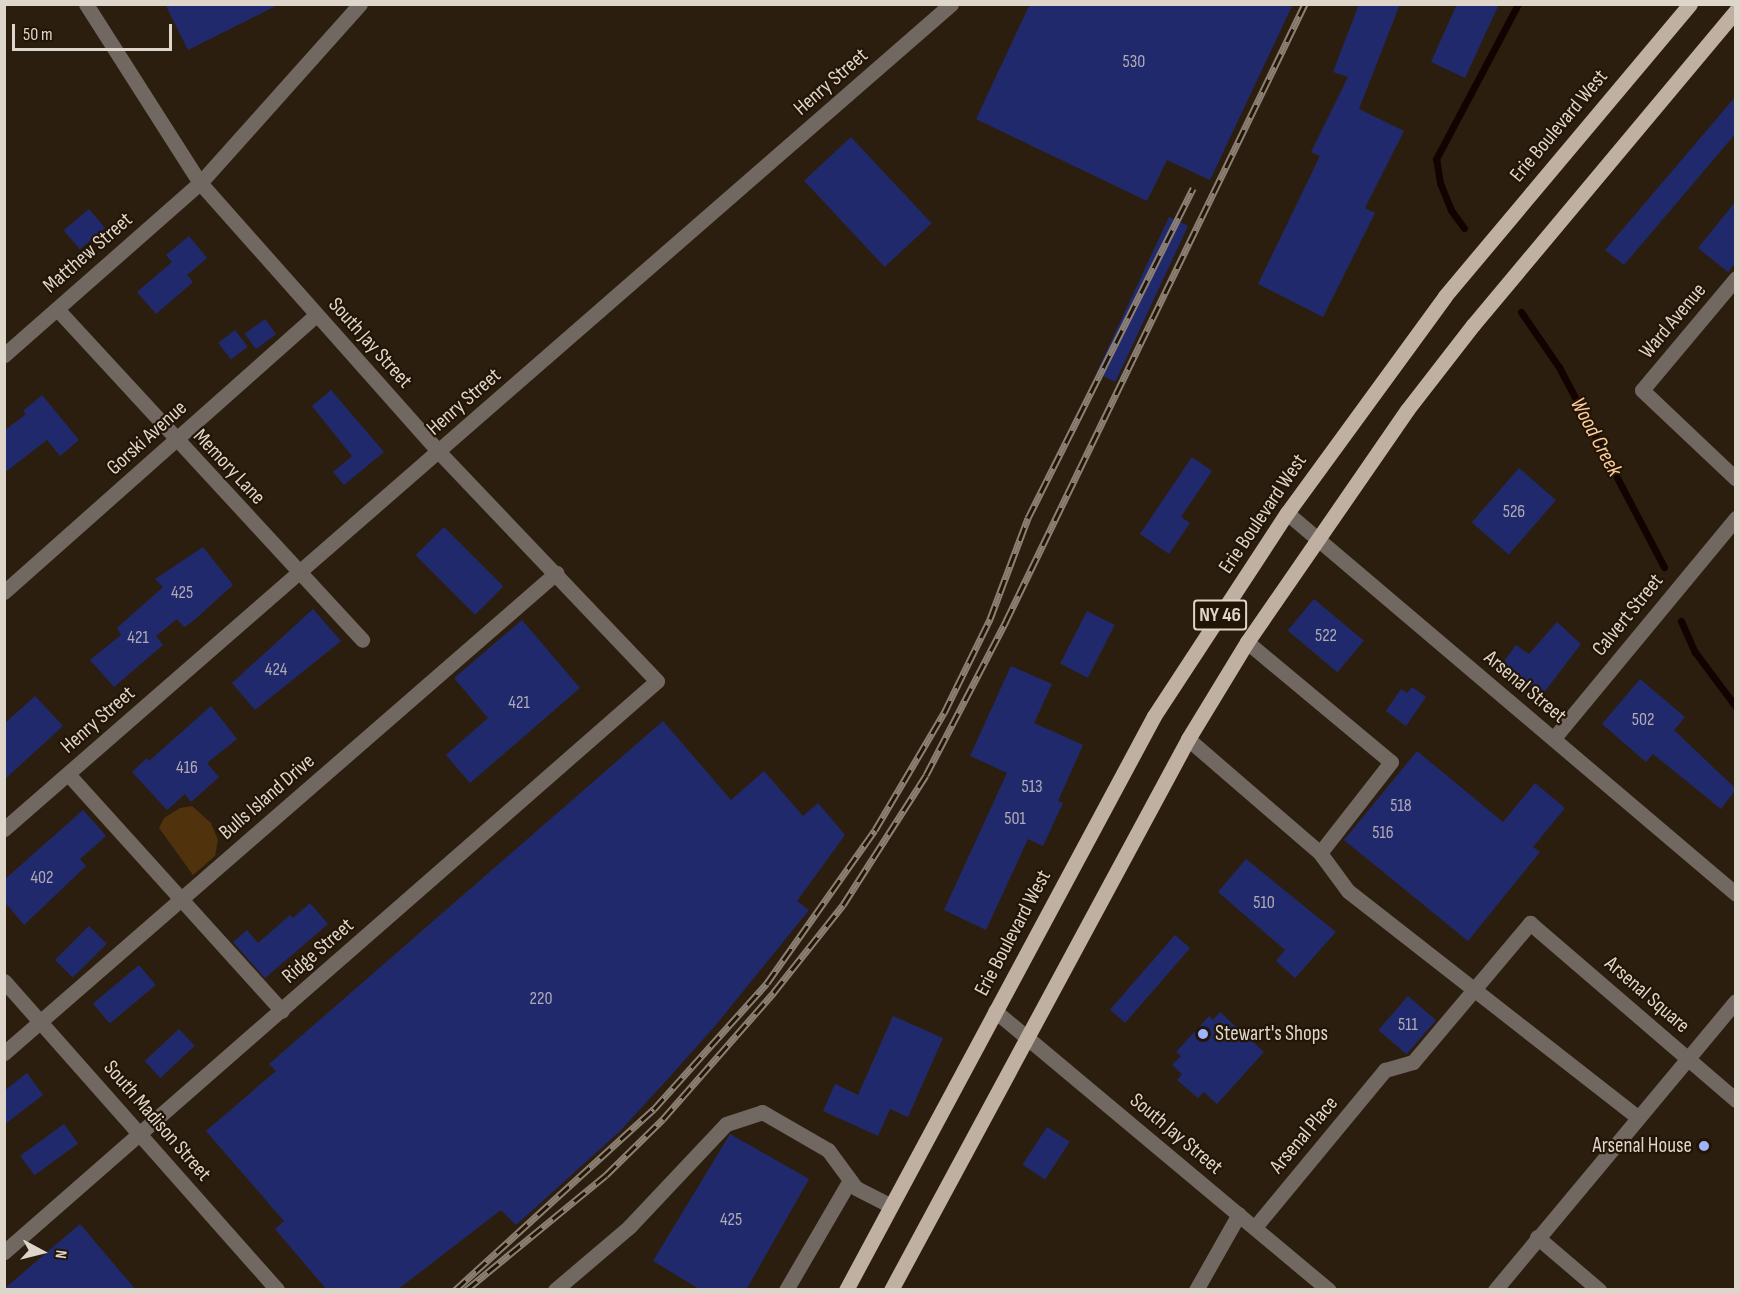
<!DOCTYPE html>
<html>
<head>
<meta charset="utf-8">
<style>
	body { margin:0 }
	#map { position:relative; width:1740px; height:1294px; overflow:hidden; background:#2c1e0f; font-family:"Sofia Sans Condensed",sans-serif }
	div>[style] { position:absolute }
	.green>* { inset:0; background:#50320d }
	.stream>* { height:7px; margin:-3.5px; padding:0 3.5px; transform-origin:3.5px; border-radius:3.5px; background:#130300 }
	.building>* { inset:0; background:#21296d; transform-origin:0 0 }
	.minor>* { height:15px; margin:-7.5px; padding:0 7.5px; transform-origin:7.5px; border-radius:7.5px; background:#706861 }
	.major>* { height:15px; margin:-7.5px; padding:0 7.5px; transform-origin:7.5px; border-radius:7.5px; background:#bfb0a1 }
	.rail>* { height:7px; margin-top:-3.5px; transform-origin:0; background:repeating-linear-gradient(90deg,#221506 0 14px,#8b8073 0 28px); box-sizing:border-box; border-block:2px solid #8b8073 }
	.dots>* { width:16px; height:16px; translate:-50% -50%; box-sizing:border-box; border:3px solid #221506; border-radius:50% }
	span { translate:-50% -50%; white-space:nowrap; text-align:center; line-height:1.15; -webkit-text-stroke:4.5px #221506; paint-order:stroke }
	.number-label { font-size:18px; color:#afaab4 }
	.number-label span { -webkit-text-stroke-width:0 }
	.shield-label span { padding:2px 4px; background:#221506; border:2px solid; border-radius:4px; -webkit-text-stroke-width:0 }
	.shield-label { font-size:20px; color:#ded5cb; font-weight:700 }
	.street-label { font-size:21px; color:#ded5cb }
	.poi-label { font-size:21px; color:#ded5cb }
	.left { translate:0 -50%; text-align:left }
	.right { translate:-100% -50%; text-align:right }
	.water-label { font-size:22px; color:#fecc98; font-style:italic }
	.frame { position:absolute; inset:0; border:6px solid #ded5cb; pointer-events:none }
	.north { position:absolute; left:12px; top:1222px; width:60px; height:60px; -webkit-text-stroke:4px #221506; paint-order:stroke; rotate:97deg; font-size:16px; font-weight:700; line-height:24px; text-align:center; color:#ded5cb }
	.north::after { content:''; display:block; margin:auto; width:21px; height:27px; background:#ded5cb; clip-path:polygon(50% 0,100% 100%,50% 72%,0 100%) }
	.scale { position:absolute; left:12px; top:24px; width:160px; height:27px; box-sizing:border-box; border:3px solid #ded5cb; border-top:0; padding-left:8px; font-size:18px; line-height:21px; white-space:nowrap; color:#ded5cb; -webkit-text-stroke:4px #221506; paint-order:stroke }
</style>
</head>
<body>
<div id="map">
	<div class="green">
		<div style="clip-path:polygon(192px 806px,211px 823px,218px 840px,215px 856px,193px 875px,159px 828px,164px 818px,180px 808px)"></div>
	</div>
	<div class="stream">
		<div style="left:1464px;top:228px;width:22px;rotate:-126deg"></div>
		<div style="left:1451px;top:210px;width:29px;rotate:-112deg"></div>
		<div style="left:1440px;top:183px;width:24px;rotate:-99deg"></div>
		<div style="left:1436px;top:159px;width:175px;rotate:-62.1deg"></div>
		<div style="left:1521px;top:312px;width:67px;rotate:55.4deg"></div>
		<div style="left:1559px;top:367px;width:226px;rotate:62.3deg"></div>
		<div style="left:1681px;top:621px;width:34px;rotate:66deg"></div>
		<div style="left:1695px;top:652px;width:69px;rotate:53.3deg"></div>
	</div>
	<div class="building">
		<div style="clip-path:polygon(165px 4px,280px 4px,188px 50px)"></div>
		<div style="clip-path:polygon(1030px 4px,1293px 4px,1210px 180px,1167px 160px,1147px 201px,976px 119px)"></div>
		<div style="clip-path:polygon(1359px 4px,1400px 4px,1359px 109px,1404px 131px,1365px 208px,1375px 213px,1323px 317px,1258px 284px,1320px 156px,1311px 152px,1348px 77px,1333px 72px)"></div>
		<div style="clip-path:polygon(1457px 4px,1499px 4px,1465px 78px,1431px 62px)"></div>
		<div style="clip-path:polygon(1736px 96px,1736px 133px,1624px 265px,1605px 250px)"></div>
		<div style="left:851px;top:137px;width:118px;height:64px;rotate:47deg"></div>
		<div style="clip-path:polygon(1736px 201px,1736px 262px,1728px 272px,1698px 248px)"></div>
		<div style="left:89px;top:209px;width:25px;height:33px;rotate:50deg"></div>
		<div style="left:1169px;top:217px;width:21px;height:172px;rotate:25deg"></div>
		<div style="clip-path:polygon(189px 236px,207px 258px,187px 275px,193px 282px,156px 314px,137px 292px,172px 262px,166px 255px)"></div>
		<div style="left:265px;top:319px;width:19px;height:25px;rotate:54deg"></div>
		<div style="left:235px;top:330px;width:21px;height:21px;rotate:53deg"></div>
		<div style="clip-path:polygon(331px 390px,384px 452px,344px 485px,333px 472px,352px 456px,312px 406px)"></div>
		<div style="clip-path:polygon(42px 395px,79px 440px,60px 456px,47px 440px,4px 473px,4px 431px,26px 414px,23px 411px)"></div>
		<div style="clip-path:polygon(1192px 457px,1212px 471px,1181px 517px,1190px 523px,1169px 554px,1140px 534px)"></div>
		<div style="left:1519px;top:468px;width:49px;height:72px;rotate:41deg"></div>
		<div style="left:444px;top:527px;width:84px;height:40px;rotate:45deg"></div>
		<div style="clip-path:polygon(203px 547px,233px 585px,192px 622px,184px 627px,177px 619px,156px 636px,163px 645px,114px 687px,90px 660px,121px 635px,117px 628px,163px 587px,155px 579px)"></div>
		<div style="left:1314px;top:599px;width:65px;height:41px;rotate:40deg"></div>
		<div style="clip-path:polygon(313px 609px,341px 641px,255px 710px,232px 683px)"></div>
		<div style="left:1087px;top:611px;width:31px;height:59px;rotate:27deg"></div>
		<div style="clip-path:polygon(522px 620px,580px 688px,470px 783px,446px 755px,488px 718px,454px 678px)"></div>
		<div style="clip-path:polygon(1557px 622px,1581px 644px,1542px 695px,1502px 664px,1516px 645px,1529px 654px)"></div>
		<div style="clip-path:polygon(1011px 666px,1052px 684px,1034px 723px,1083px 745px,1058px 801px,1063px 803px,1043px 846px,1028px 839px,986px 930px,944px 910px,1007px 773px,970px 756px)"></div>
		<div style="clip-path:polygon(1640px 679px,1685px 717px,1674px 730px,1736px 789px,1721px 809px,1653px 754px,1646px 762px,1602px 724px)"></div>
		<div style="clip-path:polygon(1412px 687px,1426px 697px,1406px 726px,1386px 711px,1401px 689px,1407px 693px)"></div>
		<div style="clip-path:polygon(35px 696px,63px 726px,4px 780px,4px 724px)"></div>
		<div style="clip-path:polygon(211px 706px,237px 739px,207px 763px,219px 777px,191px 802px,185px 794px,167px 810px,132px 772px,147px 758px,149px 761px)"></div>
		<div style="clip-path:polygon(663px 721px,731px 800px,764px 771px,803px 816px,818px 803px,845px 835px,797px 901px,809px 910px,715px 1026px,665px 1082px,620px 1131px,516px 1225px,501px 1210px,397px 1290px,327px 1290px,275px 1229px,284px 1221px,206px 1131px,276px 1071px,269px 1064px)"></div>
		<div style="clip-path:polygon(1417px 751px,1503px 822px,1535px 783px,1565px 808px,1533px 847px,1540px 852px,1468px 941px,1344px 840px)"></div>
		<div style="clip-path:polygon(83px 810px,106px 836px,80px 859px,86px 866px,24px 925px,4px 901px,4px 880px)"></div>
		<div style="clip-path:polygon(1246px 859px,1336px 932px,1295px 978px,1276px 961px,1285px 950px,1218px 892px)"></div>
		<div style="clip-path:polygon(310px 903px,328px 924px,265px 978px,233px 942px,247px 930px,258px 943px,290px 915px,293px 918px)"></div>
		<div style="left:89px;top:926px;width:25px;height:48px;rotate:45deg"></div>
		<div style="left:1175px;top:935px;width:20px;height:99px;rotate:41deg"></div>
		<div style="left:139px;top:965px;width:26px;height:60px;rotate:50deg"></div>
		<div style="left:1408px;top:996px;width:37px;height:45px;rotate:41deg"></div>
		<div style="clip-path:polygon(1220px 1012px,1264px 1052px,1217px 1104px,1204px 1092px,1198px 1098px,1177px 1080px,1182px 1074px,1172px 1065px,1181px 1056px,1176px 1052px,1209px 1016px,1213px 1020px)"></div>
		<div style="clip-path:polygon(893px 1016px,943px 1038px,908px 1117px,890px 1109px,878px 1136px,823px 1111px,835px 1084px,858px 1095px)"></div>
		<div style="left:179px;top:1029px;width:23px;height:47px;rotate:47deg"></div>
		<div style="clip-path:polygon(27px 1073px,43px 1095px,4px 1125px,4px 1091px)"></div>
		<div style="left:64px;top:1124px;width:24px;height:54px;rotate:54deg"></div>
		<div style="left:1047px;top:1127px;width:27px;height:45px;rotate:33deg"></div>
		<div style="clip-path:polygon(730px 1134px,809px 1179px,746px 1290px,701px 1290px,653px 1261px)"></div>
		<div style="clip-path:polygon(80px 1224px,136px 1290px,4px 1290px,4px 1289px)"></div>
	</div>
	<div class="minor">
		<div style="left:1736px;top:278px;width:146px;rotate:130deg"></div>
		<div style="left:1642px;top:390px;width:129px;rotate:43.4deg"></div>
		<div style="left:57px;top:309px;width:450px;rotate:47.3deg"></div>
		<div style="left:4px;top:355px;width:261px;rotate:-41.3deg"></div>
		<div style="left:200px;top:183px;width:240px;rotate:-48.2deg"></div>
		<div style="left:1287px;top:513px;width:589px;rotate:40.32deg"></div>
		<div style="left:4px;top:592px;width:417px;rotate:-41.6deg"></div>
		<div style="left:1247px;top:642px;width:187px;rotate:39.8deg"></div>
		<div style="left:1391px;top:762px;width:115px;rotate:128deg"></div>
		<div style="left:1320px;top:853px;width:47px;rotate:53.6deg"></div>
		<div style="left:1348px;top:891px;width:367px;rotate:38deg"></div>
		<div style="left:1554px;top:738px;width:286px;rotate:-50.4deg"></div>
		<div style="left:1188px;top:739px;width:174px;rotate:40.8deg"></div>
		<div style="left:68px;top:774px;width:319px;rotate:47.9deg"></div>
		<div style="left:4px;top:829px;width:1256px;rotate:-41.06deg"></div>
		<div style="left:4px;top:981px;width:412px;rotate:48.5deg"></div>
		<div style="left:995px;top:1011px;width:435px;rotate:39.9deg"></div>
		<div style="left:4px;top:1053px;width:732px;rotate:-41.01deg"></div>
		<div style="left:1255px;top:1227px;width:204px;rotate:-50.4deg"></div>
		<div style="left:1385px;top:1070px;width:29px;rotate:-16deg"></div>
		<div style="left:1413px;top:1062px;width:182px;rotate:-49.9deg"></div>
		<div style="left:1530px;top:923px;width:272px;rotate:40.7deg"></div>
		<div style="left:1537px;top:1237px;width:82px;rotate:40.5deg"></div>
		<div style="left:4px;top:1252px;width:867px;rotate:-41.17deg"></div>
		<div style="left:657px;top:681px;width:316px;rotate:-133.6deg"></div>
		<div style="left:439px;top:452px;width:360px;rotate:-131.6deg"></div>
		<div style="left:200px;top:183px;width:212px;rotate:-122.5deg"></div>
		<div style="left:555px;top:1290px;width:97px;rotate:-40.4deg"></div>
		<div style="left:629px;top:1227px;width:141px;rotate:-46.7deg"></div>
		<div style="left:726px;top:1124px;width:38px;rotate:-18deg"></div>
		<div style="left:762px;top:1112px;width:76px;rotate:29.9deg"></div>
		<div style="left:828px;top:1150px;width:47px;rotate:53.6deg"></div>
		<div style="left:856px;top:1188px;width:39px;rotate:27deg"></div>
		<div style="left:786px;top:1290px;width:127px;rotate:-59.8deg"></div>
		<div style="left:1196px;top:1290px;width:87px;rotate:-60.5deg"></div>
		<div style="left:1495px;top:1290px;width:376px;rotate:-50.2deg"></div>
	</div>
	<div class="major">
		<div style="left:846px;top:1290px;width:651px;rotate:-61.78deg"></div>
		<div style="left:1154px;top:716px;width:243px;rotate:-56.8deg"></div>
		<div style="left:1287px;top:513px;width:268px;rotate:-53.9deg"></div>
		<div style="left:1445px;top:296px;width:381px;rotate:-50deg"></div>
		<div style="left:891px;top:1290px;width:626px;rotate:-61.67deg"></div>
		<div style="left:1188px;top:739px;width:114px;rotate:-58.7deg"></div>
		<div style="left:1247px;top:642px;width:282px;rotate:-55.4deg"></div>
		<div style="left:1407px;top:410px;width:108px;rotate:-52.2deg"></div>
		<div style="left:1473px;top:325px;width:410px;rotate:-50.1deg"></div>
	</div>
	<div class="rail">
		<div style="left:455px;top:1290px;width:269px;rotate:-42.3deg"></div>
		<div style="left:654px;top:1109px;width:169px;rotate:-48.1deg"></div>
		<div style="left:767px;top:983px;width:187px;rotate:-54.8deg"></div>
		<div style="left:875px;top:830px;width:136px;rotate:-59.5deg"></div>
		<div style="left:944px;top:713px;width:105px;rotate:-63.9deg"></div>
		<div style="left:990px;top:619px;width:108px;rotate:-69.4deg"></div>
		<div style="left:1028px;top:518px;width:369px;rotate:-63.4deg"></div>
		<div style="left:466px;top:1290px;width:181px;rotate:-39.4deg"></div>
		<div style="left:606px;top:1175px;width:80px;rotate:-44.5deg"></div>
		<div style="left:663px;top:1119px;width:169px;rotate:-48.8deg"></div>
		<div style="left:774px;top:992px;width:111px;rotate:-51.6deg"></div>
		<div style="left:843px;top:905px;width:154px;rotate:-57.4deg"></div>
		<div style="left:926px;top:775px;width:174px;rotate:-62.5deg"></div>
		<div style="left:1006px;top:621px;width:686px;rotate:-64.15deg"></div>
	</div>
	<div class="dots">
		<div style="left:1203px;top:1034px;background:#a0b3fd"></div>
		<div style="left:1704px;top:1146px;background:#a0b3fd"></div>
	</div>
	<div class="number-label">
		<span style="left:1134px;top:62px">530</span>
		<span style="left:1514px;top:512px">526</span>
		<span style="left:182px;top:593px">425</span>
		<span style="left:1326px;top:636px">522</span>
		<span style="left:138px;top:638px">421</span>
		<span style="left:276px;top:670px">424</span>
		<span style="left:519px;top:703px">421</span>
		<span style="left:1643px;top:720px">502</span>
		<span style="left:187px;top:768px">416</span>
		<span style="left:1032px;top:787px">513</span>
		<span style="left:1401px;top:806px">518</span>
		<span style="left:1015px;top:819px">501</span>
		<span style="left:1383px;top:833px">516</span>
		<span style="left:42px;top:878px">402</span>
		<span style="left:1264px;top:903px">510</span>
		<span style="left:541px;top:999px">220</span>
		<span style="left:1408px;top:1025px">511</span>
		<span style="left:731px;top:1220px">425</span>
	</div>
	<div class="shield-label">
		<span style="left:1220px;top:615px">NY 46</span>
	</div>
	<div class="street-label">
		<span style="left:831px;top:82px;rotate:-41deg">Henry Street</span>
		<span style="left:1559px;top:126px;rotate:-50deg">Erie Boulevard West</span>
		<span style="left:88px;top:253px;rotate:-41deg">Matthew Street</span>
		<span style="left:1673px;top:321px;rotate:-50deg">Ward Avenue</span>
		<span style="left:370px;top:343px;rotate:48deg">South Jay Street</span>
		<span style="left:464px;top:402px;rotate:-41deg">Henry Street</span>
		<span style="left:147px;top:438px;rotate:-42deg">Gorski Avenue</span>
		<span style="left:229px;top:467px;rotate:47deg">Memory Lane</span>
		<span style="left:1263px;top:514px;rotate:-56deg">Erie Boulevard West</span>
		<span style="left:1628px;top:615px;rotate:-51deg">Calvert Street</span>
		<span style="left:1525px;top:687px;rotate:40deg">Arsenal Street</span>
		<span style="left:98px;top:720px;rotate:-41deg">Henry Street</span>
		<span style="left:267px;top:797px;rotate:-41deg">Bulls Island Drive</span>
		<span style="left:1013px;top:933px;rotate:-62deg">Erie Boulevard West</span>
		<span style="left:318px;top:951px;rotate:-41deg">Ridge Street</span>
		<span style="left:1647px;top:995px;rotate:41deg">Arsenal Square</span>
		<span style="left:157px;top:1121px;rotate:49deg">South Madison Street</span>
		<span style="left:1176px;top:1134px;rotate:40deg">South Jay Street</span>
		<span style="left:1304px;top:1135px;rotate:-50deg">Arsenal Place</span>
	</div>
	<div class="poi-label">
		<span class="left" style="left:1215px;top:1034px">Stewart's Shops</span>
		<span class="right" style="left:1692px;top:1146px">Arsenal House</span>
	</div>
	<div class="water-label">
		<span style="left:1596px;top:437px;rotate:62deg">Wood Creek</span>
	</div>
	<div class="frame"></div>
	<div class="north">N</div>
	<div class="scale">50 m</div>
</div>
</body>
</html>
